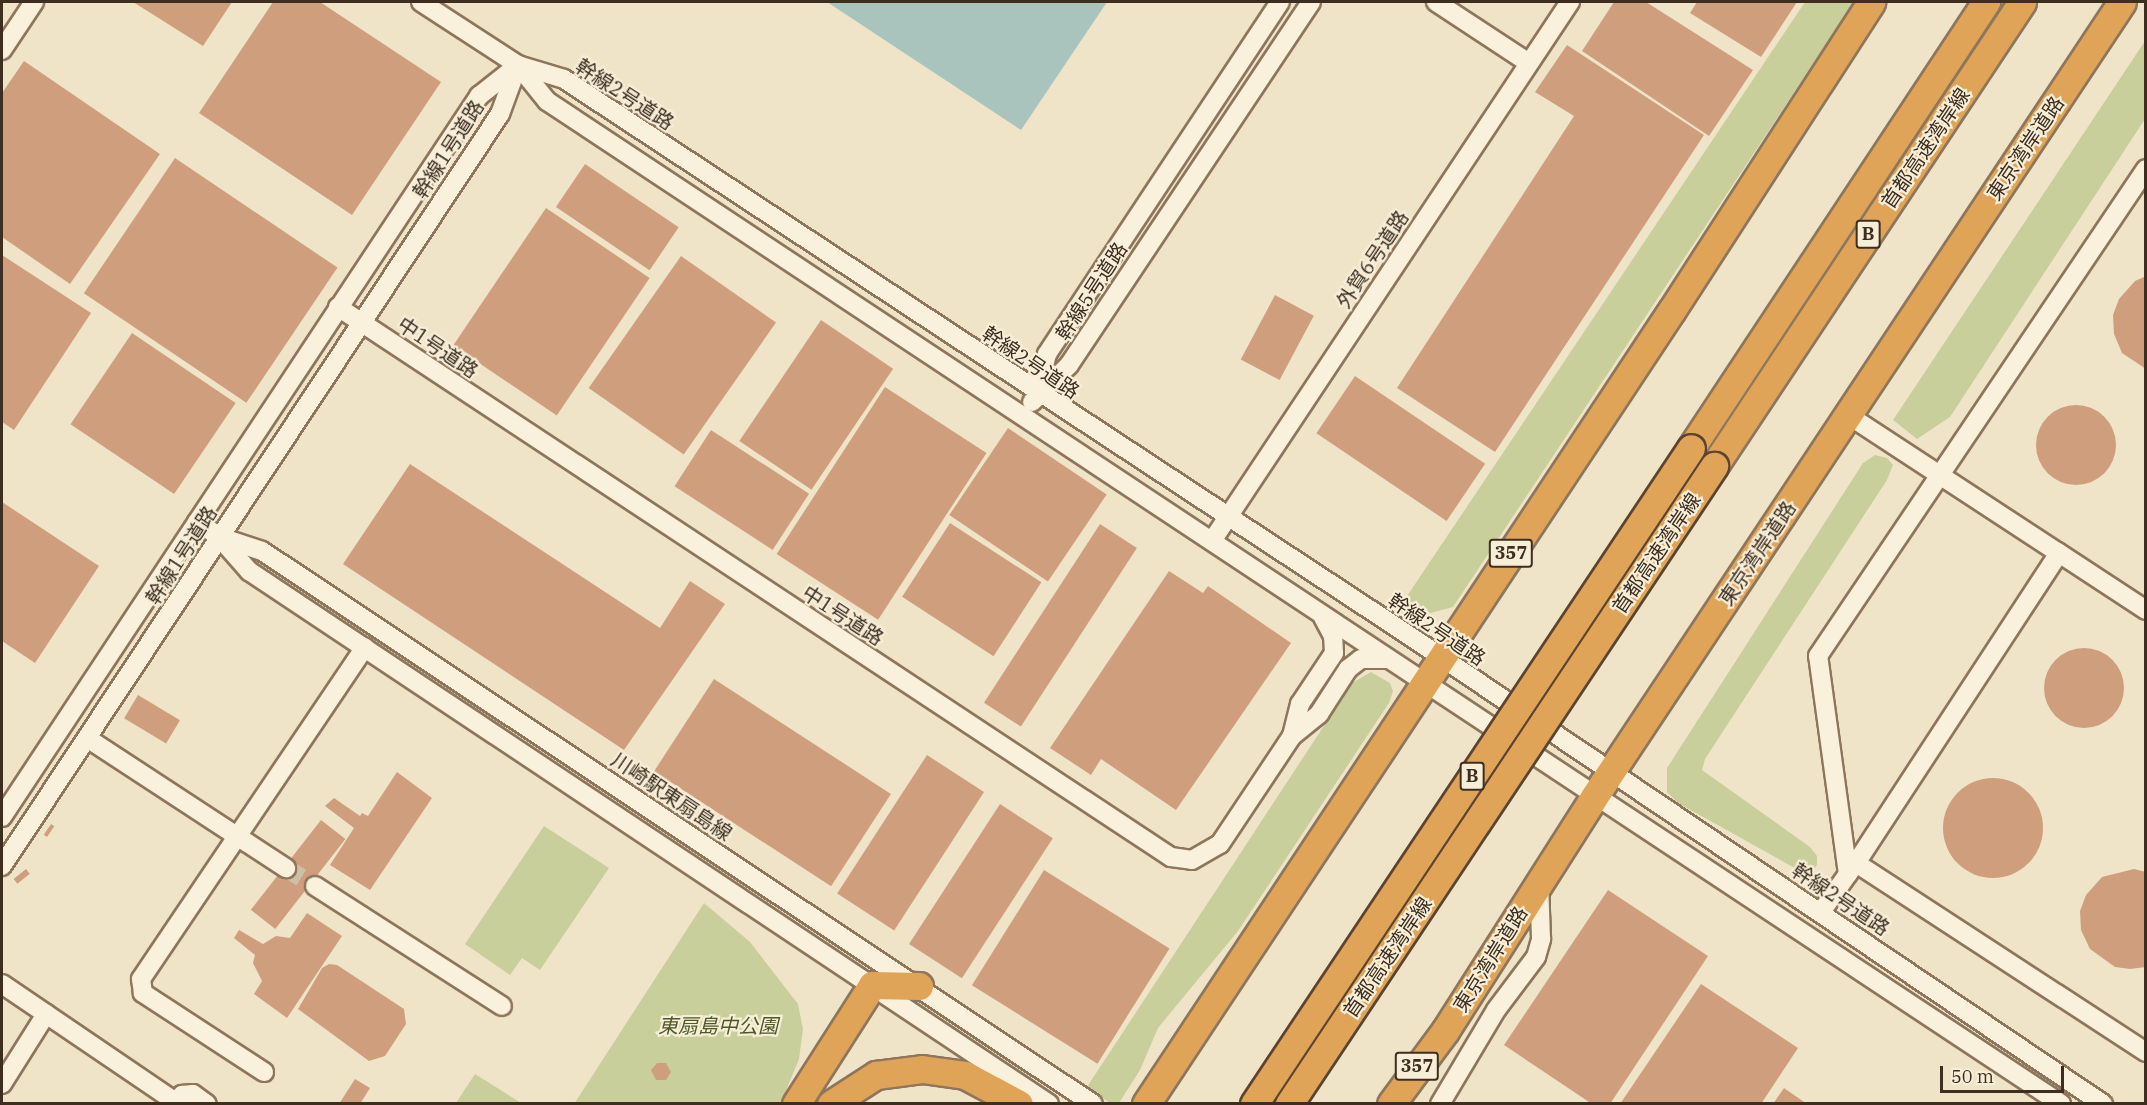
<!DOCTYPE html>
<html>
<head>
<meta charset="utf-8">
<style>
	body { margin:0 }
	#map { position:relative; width:2147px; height:1105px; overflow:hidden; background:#f0e4c8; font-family:"IBM Plex Serif","Noto Sans JP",serif }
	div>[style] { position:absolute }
	.green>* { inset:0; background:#c9cf9b }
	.water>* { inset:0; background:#a9c4bc }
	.building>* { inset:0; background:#cf9f7d; transform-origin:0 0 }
	.round { border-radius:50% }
	.minor-tunnel>* { height:18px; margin-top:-9px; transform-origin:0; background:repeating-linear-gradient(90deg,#ccc0a6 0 18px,transparent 0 27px) }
	.roads { filter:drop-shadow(2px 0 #8d765c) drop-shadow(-2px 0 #8d765c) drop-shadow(0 2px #8d765c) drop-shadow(0 -2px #8d765c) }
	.minor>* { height:18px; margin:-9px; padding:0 9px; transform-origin:9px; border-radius:9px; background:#faf1dc }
	.highway>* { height:27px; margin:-13.5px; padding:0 13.5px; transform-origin:13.5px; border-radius:13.5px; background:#e0a458 }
	.bridges { filter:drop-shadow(2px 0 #5b4430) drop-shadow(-2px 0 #5b4430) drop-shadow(0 2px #5b4430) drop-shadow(0 -2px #5b4430) }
	.highway-bridge>* { height:27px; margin:-13.5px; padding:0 13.5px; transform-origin:13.5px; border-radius:13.5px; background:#e0a458 }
	span { translate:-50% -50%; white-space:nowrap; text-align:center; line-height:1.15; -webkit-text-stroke:4.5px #f7eed8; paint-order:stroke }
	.shield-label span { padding:2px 4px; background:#f7eed8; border:2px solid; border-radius:4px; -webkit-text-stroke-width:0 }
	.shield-label { font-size:18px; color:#3d2e20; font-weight:700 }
	.street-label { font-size:20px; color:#3d2e20 }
	.park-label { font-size:20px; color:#4d5a26; font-style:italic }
	.frame { position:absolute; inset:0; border:3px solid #3d2e20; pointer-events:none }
	.scale { position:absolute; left:1940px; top:1066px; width:124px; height:27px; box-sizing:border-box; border:3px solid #3d2e20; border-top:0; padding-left:8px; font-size:18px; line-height:21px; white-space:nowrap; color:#3d2e20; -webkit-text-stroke:4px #f7eed8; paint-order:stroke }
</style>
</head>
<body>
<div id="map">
	<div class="green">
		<div style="clip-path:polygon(1805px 2px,1854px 2px,1453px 607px,1408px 619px,1397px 611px)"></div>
		<div style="clip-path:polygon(2145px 41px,2145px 119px,1950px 417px,1917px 439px,1893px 420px)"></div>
		<div style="clip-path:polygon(1875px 455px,1887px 458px,1893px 465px,1887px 480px,1705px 759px,1702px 770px,1810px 847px,1817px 856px,1817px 865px,1809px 876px,1678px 803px,1667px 792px,1667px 768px,1863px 463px)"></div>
		<div style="clip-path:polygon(1371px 672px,1390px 683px,1393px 691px,1389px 703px,1238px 931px,1158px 1028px,1140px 1070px,1119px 1103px,1110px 1103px,1087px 1087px,1352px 683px)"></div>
		<div style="clip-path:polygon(544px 826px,609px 868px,540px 970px,522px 958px,510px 975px,465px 944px)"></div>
		<div style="clip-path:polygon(704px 903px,750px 942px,798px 1004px,803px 1029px,799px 1059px,781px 1103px,574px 1104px)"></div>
		<div style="clip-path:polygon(475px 1074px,521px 1103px,456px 1103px)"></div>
	</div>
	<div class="water">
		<div style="clip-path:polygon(827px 2px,1107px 2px,1021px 130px)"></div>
	</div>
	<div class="building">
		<div style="clip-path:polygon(133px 2px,232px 2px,203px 46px)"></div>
		<div style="clip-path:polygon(273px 2px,320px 2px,441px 82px,352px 215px,199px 113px)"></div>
		<div style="clip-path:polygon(1614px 2px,1646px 2px,1753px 70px,1709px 136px,1582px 51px)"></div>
		<div style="clip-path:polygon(1697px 2px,1797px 2px,1761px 57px,1690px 13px)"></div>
		<div style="clip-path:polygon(1567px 45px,1704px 135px,1495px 452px,1397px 388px,1574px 116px,1535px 92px)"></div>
		<div style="clip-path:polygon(24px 61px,160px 154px,70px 284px,2px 237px,2px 93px)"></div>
		<div style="left:175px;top:158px;width:196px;height:163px;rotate:34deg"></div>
		<div style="left:585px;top:164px;width:113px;height:52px;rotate:34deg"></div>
		<div style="left:546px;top:208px;width:125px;height:166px;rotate:34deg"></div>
		<div style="clip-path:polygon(2px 255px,91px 313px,14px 430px,2px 422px)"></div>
		<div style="left:681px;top:256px;width:116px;height:161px;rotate:35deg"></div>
		<div style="clip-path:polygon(2146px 276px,2146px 369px,2122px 353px,2114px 334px,2113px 315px,2119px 299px,2135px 281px)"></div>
		<div style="left:1275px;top:295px;width:44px;height:73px;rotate:28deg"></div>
		<div style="left:821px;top:320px;width:87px;height:146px;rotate:34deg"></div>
		<div style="left:132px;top:333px;width:125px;height:110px;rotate:34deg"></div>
		<div style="left:1355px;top:376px;width:157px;height:69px;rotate:34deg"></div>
		<div style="left:885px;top:387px;width:121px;height:199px;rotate:33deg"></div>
		<div class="round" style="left:2036px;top:405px;width:80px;height:80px"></div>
		<div style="left:1008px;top:428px;width:119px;height:105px;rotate:34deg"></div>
		<div style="left:711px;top:430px;width:117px;height:67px;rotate:33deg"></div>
		<div style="clip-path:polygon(410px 464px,660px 628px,690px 581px,725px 604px,624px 750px,343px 564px)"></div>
		<div style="clip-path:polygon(2px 502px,99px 566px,35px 663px,2px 641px)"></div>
		<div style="left:950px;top:523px;width:109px;height:88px;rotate:33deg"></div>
		<div style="left:1100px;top:524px;width:44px;height:213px;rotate:33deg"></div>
		<div style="clip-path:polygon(1169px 571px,1203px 593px,1208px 586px,1291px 643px,1176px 810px,1101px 759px,1091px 775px,1050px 748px)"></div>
		<div class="round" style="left:2044px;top:648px;width:80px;height:80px"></div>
		<div style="left:714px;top:679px;width:211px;height:110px;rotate:33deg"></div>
		<div style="left:138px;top:695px;width:49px;height:27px;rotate:31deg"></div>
		<div style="left:927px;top:755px;width:68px;height:165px;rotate:33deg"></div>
		<div style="clip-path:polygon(397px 772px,432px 798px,370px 890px,330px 865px,354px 828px,325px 806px,334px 798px,360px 816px,362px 813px,368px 816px)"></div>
		<div class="round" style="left:1943px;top:778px;width:100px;height:100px"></div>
		<div style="left:1000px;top:804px;width:63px;height:167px;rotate:33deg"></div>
		<div style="left:321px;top:820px;width:31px;height:114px;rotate:38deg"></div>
		<div style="left:51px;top:824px;width:4px;height:13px;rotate:34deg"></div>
		<div style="left:26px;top:869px;width:6px;height:16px;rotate:51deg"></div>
		<div style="clip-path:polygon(2134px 869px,2146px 872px,2146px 967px,2130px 969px,2115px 967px,2090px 949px,2081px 930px,2080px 911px,2086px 895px,2102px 877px)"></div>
		<div style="left:1044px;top:870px;width:148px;height:136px;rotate:32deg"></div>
		<div style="clip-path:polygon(1608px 890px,1708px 956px,1610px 1104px,1592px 1104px,1504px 1045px)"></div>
		<div style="clip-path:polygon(307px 913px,342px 936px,287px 1018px,254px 994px,262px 981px,253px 963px,255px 955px,234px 938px,239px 930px,263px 944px,276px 936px,290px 938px)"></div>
		<div style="clip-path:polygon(329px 964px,337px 965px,404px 1009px,406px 1024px,385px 1056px,369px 1061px,298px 1009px,322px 968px)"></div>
		<div style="clip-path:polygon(1701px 984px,1798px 1048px,1761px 1104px,1620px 1104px)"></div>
		<div style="clip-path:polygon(657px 1063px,666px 1063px,671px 1072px,666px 1080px,656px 1080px,651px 1070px)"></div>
		<div style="clip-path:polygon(355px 1079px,370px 1088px,360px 1104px,339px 1104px)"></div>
		<div style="clip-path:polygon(1784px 1088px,1807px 1104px,1773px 1104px)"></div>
	</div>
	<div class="minor-tunnel">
		<div style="left:286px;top:868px;width:34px;rotate:32deg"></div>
	</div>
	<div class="roads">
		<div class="minor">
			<div style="left:421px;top:2px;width:116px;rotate:33deg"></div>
			<div style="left:518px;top:65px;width:48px;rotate:16.9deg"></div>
			<div style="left:564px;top:79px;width:1009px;rotate:33.36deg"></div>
			<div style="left:1407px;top:634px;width:840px;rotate:34.03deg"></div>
			<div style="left:1436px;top:2px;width:111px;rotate:33.3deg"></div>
			<div style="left:2px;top:50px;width:58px;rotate:-56.3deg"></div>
			<div style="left:518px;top:65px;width:46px;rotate:51.1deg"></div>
			<div style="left:547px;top:101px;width:1816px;rotate:33.52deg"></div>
			<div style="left:338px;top:307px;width:998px;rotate:33.44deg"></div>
			<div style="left:1171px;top:857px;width:21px;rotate:8deg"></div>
			<div style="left:1192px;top:860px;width:32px;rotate:-30deg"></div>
			<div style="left:1220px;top:844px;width:130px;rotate:-56.3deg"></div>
			<div style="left:1292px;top:736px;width:35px;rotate:-39deg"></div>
			<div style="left:1319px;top:714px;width:54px;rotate:-57.2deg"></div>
			<div style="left:1348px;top:669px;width:16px;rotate:-38deg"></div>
			<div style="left:1361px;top:659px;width:26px"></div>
			<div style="left:1037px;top:393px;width:40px;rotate:-75.6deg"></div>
			<div style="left:1047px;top:354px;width:422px;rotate:-56.5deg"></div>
			<div style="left:1032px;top:402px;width:52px;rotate:-45deg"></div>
			<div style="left:1069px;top:365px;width:436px;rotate:-56.3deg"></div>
			<div style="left:1848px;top:415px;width:356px;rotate:33.2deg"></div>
			<div style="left:197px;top:522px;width:27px;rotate:33deg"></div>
			<div style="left:220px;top:537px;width:44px;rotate:18.4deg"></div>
			<div style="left:262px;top:551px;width:998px;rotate:33.64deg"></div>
			<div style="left:221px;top:539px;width:43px;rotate:48.8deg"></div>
			<div style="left:249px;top:571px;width:961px;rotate:33.67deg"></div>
			<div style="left:1212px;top:541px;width:647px;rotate:-56.41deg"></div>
			<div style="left:2059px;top:553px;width:371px;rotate:123.2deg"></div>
			<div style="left:1856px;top:863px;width:346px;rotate:33.1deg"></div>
			<div style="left:1292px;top:736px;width:33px;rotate:-76deg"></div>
			<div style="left:1300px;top:704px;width:61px;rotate:-56.3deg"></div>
			<div style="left:1334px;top:653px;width:17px;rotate:-93deg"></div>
			<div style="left:1333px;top:636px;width:21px;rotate:-118deg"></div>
			<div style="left:87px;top:738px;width:238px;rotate:33.2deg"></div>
			<div style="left:2px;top:817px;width:865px;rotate:-56.51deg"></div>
			<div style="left:479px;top:96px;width:48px;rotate:-38.3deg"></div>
			<div style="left:2px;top:866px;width:902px;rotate:-56.49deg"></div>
			<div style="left:500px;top:114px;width:52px;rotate:-69.8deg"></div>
			<div style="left:1848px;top:874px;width:220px;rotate:-97.8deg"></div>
			<div style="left:1818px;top:656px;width:587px;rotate:-56.04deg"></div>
			<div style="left:315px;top:886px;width:222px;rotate:32.7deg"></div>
			<div style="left:1821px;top:912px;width:59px;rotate:-54.7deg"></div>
			<div style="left:2px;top:984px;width:212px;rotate:34.2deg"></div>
			<div style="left:264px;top:1072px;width:145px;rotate:-146.9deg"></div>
			<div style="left:143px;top:993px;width:14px;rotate:-98deg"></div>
			<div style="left:141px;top:979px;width:400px;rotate:-56deg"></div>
			<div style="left:2px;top:1084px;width:83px;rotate:-57.8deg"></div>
			<div style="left:176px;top:1104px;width:11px;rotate:-56deg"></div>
			<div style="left:182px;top:1095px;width:11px;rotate:-5deg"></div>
			<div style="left:193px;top:1094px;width:17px;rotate:36deg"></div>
			<div style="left:1440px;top:1104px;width:109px;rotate:-59.2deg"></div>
			<div style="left:1496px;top:1010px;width:66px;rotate:-53deg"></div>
			<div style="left:1536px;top:957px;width:19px;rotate:-74deg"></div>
			<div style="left:1541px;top:939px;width:56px;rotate:-92deg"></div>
		</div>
		<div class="highway">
			<div style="left:1691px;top:448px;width:535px;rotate:-56.52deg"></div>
			<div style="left:1714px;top:466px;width:557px;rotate:-56.42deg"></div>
			<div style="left:796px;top:1104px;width:141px;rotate:-57.4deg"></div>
			<div style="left:872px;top:985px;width:47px;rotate:1.2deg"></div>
			<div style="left:831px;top:1104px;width:54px;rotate:-32.8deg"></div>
			<div style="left:876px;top:1075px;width:46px;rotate:-7.4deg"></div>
			<div style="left:922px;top:1069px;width:43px;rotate:7.9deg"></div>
			<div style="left:965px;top:1075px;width:61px;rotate:28.2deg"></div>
			<div style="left:1146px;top:1104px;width:952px;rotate:-56.48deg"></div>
			<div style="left:1672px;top:310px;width:367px;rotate:-57.1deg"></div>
			<div style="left:1391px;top:1104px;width:91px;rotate:-53.5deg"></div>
			<div style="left:1445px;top:1031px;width:277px;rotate:-57.5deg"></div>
			<div style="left:1594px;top:797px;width:954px;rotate:-56.41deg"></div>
		</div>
	</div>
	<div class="bridges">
		<div class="highway-bridge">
			<div style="left:1254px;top:1104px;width:788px;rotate:-56.33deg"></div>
			<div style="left:1289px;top:1104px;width:767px;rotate:-56.33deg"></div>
		</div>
	</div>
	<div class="shield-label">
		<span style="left:1868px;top:234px">B</span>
		<span style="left:1511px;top:553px">357</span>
		<span style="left:1472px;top:776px">B</span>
		<span style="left:1417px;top:1066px">357</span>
	</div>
	<div class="street-label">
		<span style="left:625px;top:94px;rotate:33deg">幹線2号道路</span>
		<span style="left:1925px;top:148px;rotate:-56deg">首都高速湾岸線</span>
		<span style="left:2025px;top:148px;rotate:-56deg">東京湾岸道路</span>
		<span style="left:448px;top:149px;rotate:-57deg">幹線1号道路</span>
		<span style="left:1372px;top:259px;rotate:-56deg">外貿6号道路</span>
		<span style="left:1091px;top:291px;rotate:-57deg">幹線5号道路</span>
		<span style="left:438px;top:347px;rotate:34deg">中1号道路</span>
		<span style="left:1031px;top:362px;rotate:34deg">幹線2号道路</span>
		<span style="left:1656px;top:553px;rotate:-56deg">首都高速湾岸線</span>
		<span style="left:1757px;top:553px;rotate:-56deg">東京湾岸道路</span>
		<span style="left:181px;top:555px;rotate:-57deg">幹線1号道路</span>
		<span style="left:843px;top:615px;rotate:33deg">中1号道路</span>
		<span style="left:1437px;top:629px;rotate:34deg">幹線2号道路</span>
		<span style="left:672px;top:796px;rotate:34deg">川崎駅東扇島線</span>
		<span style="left:1841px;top:899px;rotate:34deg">幹線2号道路</span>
		<span style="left:1387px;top:957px;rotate:-56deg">首都高速湾岸線</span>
		<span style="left:1490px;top:959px;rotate:-58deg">東京湾岸道路</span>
	</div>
	<div class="park-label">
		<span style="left:718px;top:1025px">東扇島中公園</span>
	</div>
	<div class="frame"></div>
	<div class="scale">50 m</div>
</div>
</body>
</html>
